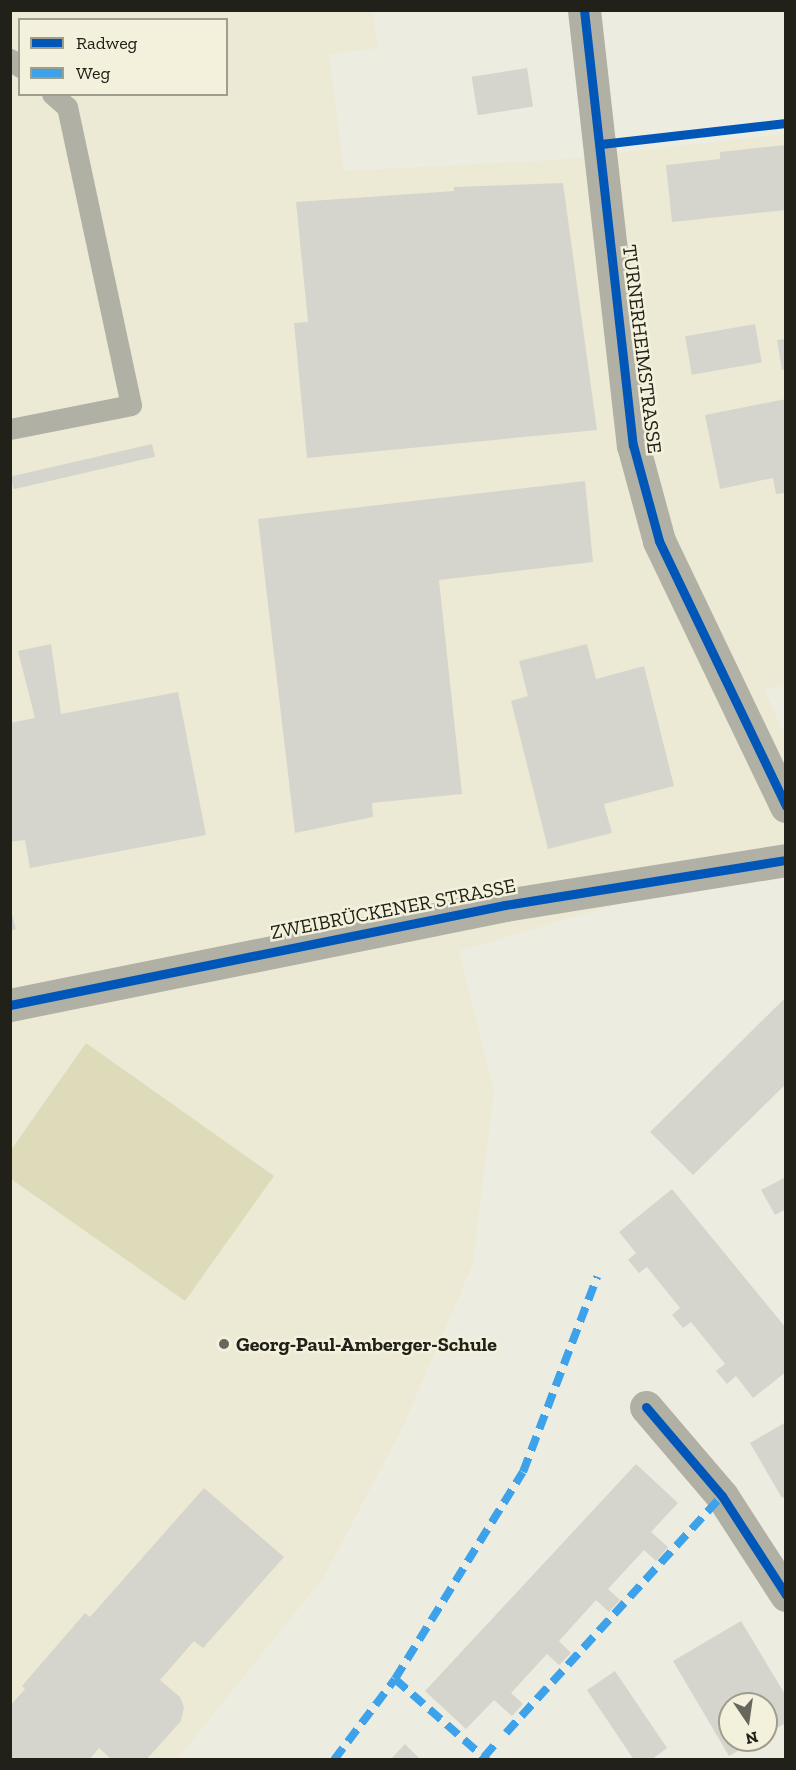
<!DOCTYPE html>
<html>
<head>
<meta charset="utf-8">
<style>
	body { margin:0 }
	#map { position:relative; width:796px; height:1770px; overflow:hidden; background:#edece1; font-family:"Zilla Slab",serif }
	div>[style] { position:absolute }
	.built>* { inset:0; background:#ecead5 }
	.green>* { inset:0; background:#dedbbb }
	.building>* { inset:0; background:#d6d5cd; transform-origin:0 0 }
	.lane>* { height:21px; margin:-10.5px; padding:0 10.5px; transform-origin:10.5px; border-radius:10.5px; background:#b1b0a5 }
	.street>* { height:33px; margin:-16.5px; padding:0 16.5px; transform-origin:16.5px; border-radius:16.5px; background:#b1b0a5 }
	.quiet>* { height:8px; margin-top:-4px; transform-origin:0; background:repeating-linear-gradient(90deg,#3ea2ea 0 15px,transparent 0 23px) }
	.cycleway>* { height:9px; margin:-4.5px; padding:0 4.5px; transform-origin:4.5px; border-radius:4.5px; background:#0057b8 }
	.dots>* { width:16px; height:16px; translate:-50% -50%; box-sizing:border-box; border:3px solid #f3f1db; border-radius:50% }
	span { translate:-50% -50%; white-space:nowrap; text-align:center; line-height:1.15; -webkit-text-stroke:5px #f3f1db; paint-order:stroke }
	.street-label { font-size:20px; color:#212019 }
	.poi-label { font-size:20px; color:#212019; font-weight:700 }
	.left { translate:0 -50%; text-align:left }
	.frame { position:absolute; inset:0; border:12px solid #212019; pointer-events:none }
	.legend { position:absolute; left:18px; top:18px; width:210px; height:78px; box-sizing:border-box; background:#f3f1db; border:2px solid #9f9d8d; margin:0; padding:8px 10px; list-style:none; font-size:18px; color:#212019 }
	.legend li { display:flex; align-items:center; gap:12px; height:30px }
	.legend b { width:30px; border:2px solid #9f9d8d }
	.north { position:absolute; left:718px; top:1692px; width:60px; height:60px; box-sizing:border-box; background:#f3f1db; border:2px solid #9f9d8d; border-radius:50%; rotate:167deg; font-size:16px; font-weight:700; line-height:24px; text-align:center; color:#212019 }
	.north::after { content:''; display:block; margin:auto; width:21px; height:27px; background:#68675f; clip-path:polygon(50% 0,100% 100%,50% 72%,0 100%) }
</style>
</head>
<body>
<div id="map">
	<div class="built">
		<div style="clip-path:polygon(evenodd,11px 11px,373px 11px,378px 48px,329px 54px,344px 171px,555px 160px,785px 134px,786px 683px,765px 691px,785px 735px,785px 855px,459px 951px,494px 1091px,473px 1264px,404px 1424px,324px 1577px,177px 1759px,11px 1760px,11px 11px,20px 20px,226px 20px,226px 94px,20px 94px,20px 20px)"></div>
	</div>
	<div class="green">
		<div style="clip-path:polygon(86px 1043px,274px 1176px,185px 1301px,11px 1179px,11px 1150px)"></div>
	</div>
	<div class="building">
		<div style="left:527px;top:68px;width:39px;height:56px;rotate:81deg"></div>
		<div style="clip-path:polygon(786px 145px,786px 210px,672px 222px,666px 165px,720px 159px,720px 152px)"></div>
		<div style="clip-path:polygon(563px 183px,597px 430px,307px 458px,294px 323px,308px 322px,296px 202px,454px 191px,454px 187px)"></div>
		<div style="left:755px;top:324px;width:39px;height:71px;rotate:80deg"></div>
		<div style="clip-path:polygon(786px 339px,786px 369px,782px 370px,777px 340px)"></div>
		<div style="clip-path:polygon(786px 399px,786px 493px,776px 494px,773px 478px,720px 489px,705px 415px)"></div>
		<div style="left:152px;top:444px;width:13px;height:145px;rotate:77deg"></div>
		<div style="clip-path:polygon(585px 481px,593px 562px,439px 580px,462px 794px,372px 803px,373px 817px,295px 833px,258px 519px)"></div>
		<div style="clip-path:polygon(51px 644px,61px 714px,178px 692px,206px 835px,30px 868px,25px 840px,10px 842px,10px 723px,35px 718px,18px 651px)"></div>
		<div style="clip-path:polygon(587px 644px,596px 679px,644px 666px,674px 786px,604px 804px,612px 833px,548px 849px,511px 701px,528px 696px,519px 661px)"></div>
		<div style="clip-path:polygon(10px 908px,16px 929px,10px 931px)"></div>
		<div style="clip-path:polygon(786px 997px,786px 1084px,693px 1175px,650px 1132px)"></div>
		<div style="clip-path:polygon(786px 1177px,786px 1209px,775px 1215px,761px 1190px)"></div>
		<div style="clip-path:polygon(672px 1189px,786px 1328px,786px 1372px,753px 1398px,736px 1376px,727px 1384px,716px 1371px,725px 1364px,691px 1322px,683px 1328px,672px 1315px,680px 1308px,647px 1267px,639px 1273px,628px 1260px,636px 1253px,619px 1232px)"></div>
		<div style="clip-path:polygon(786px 1422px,786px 1496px,782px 1498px,750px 1443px)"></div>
		<div style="clip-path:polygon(636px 1464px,678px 1503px,651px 1532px,668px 1547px,656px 1561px,644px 1550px,608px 1589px,620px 1600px,609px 1612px,596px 1600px,559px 1641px,571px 1653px,559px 1665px,547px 1654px,511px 1693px,523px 1704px,512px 1716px,494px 1700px,466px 1729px,425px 1691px)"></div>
		<div style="clip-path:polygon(204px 1488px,284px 1557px,203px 1648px,194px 1641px,160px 1680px,180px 1697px,184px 1707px,181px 1721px,146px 1760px,112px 1760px,99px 1748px,89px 1760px,10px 1760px,10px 1706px,25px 1689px,22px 1686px,85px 1613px,90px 1617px)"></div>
		<div style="clip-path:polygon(741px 1621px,786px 1696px,786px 1723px,766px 1734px,766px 1704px,730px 1704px,730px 1740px,757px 1740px,729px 1756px,673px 1661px)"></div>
		<div style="clip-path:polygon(615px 1671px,667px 1748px,651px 1760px,634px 1760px,587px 1690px)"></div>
		<div style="clip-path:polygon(405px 1744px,421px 1760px,390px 1760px)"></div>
	</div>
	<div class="lane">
		<div style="left:10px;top:59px;width:13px;rotate:39deg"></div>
		<div style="left:10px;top:429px;width:123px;rotate:-11.2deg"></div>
		<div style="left:131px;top:405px;width:305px;rotate:-102.1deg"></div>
		<div style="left:67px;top:107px;width:20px;rotate:-139deg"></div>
	</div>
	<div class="street">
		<div style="left:584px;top:10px;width:438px;rotate:83.6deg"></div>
		<div style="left:633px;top:445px;width:99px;rotate:74.8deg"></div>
		<div style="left:659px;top:541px;width:294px;rotate:64.4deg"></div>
		<div style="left:10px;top:1005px;width:505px;rotate:-11.42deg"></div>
		<div style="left:505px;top:905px;width:285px;rotate:-9.1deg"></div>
		<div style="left:646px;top:1407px;width:117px;rotate:49.5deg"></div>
		<div style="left:722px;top:1496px;width:118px;rotate:57.1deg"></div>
	</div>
	<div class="quiet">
		<div style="left:395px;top:1679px;width:123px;rotate:41.4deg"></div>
		<div style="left:506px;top:1733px;width:321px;rotate:-47.7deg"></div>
		<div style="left:484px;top:1757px;width:21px;rotate:-49deg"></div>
		<div style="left:334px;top:1760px;width:101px;rotate:-53deg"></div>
		<div style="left:395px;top:1679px;width:243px;rotate:-58.3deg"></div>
		<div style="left:523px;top:1472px;width:209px;rotate:-69.2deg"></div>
	</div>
	<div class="cycleway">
		<div style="left:584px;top:10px;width:438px;rotate:83.6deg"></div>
		<div style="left:633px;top:445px;width:99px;rotate:74.8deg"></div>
		<div style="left:659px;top:541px;width:294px;rotate:64.4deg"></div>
		<div style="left:601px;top:144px;width:186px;rotate:-6.5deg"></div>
		<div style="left:10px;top:1005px;width:505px;rotate:-11.42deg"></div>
		<div style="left:505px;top:905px;width:285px;rotate:-9.1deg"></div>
		<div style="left:646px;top:1407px;width:117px;rotate:49.5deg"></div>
		<div style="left:722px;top:1496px;width:118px;rotate:57.1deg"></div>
	</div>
	<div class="dots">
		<div style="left:224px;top:1344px;background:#68675f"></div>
	</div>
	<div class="street-label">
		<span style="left:642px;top:349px;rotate:83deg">TURNERHEIMSTRASSE</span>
		<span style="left:393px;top:909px;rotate:-11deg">ZWEIBRÜCKENER STRASSE</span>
	</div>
	<div class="poi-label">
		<span class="left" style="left:236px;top:1344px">Georg-Paul-Amberger-Schule</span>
	</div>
	<div class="frame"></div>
	<ul class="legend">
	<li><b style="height:8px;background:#0057b8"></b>Radweg</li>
	<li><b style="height:8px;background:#3ea2ea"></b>Weg</li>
	</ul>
	<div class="north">N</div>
</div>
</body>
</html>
